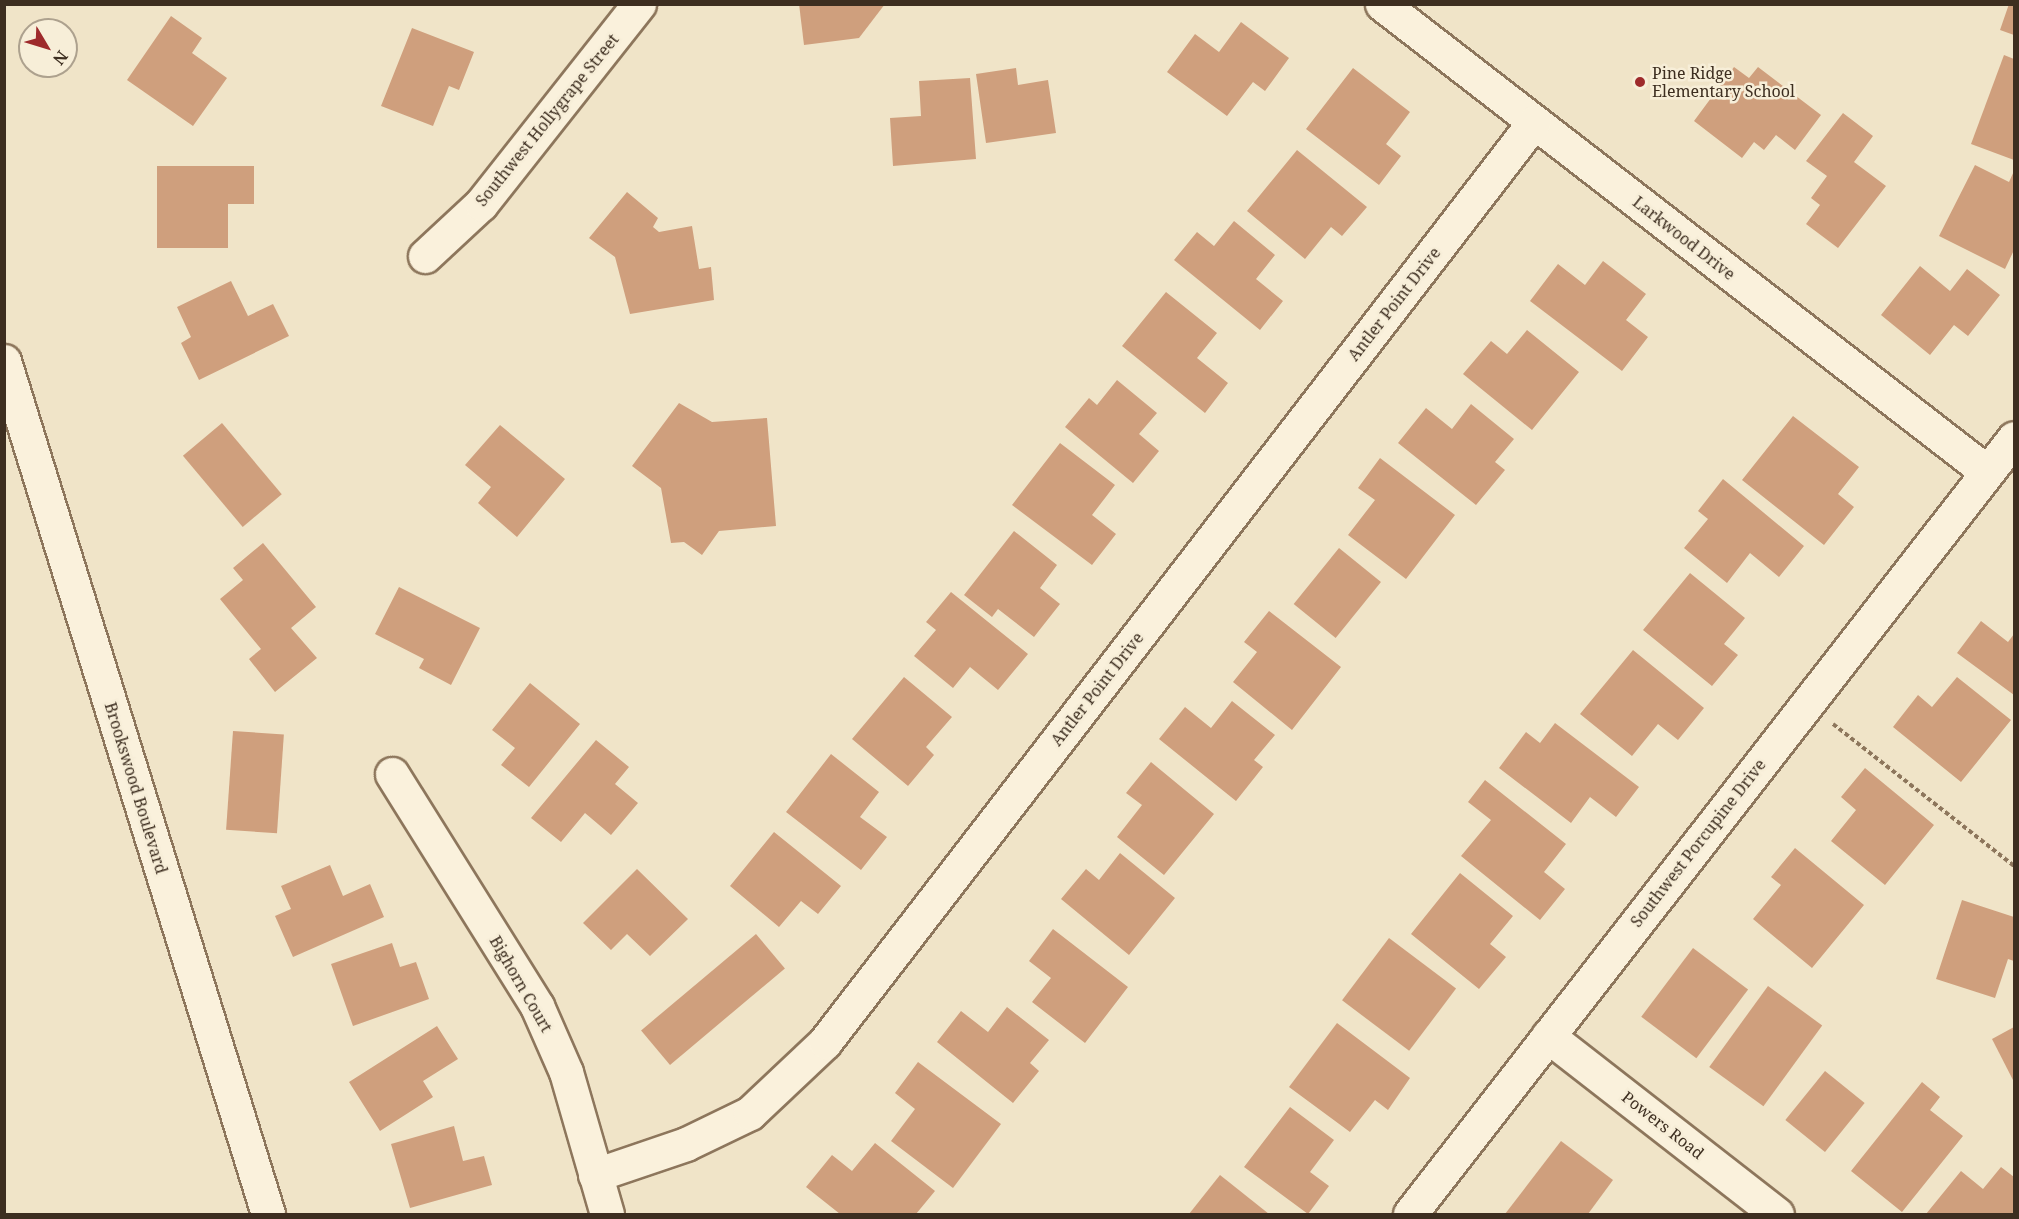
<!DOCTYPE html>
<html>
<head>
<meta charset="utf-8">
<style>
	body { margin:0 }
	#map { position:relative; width:2019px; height:1219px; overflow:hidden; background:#f0e4c8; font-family:"Noto Serif",serif }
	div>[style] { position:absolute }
	.building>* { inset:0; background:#cf9f7d; transform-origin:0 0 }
	.path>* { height:4px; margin-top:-2px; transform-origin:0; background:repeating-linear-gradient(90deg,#8d765c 0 4.5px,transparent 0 7.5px) }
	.roads { filter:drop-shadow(2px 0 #8d765c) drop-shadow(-2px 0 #8d765c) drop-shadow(0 2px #8d765c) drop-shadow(0 -2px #8d765c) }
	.minor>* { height:33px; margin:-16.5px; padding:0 16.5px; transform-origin:16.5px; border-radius:16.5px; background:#faf1dc }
	.secondary>* { height:33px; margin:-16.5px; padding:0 16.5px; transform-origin:16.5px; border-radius:16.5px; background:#faf1dc }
	.dots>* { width:16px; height:16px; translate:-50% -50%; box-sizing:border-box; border:3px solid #f7eed8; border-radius:50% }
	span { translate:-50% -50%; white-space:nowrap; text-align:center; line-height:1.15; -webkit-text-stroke:5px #f7eed8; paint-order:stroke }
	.poi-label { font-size:16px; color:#3d2e20 }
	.left { translate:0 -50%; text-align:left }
	.street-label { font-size:16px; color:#3d2e20 }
	.frame { position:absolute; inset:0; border:6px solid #3d2e20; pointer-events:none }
	.north { position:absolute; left:18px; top:18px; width:60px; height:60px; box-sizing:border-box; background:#f7eed8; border:2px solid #ada18e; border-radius:50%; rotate:128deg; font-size:16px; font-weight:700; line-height:24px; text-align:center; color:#3d2e20 }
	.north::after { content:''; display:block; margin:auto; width:21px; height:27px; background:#9e2a2b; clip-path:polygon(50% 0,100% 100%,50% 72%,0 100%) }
</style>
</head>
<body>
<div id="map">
	<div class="building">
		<div style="clip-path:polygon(799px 4px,885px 4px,859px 38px,804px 45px)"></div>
		<div style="clip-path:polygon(2009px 4px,2014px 4px,2014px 35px,2000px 30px)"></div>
		<div style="clip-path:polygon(171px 16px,202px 38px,192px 53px,227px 78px,193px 126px,127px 80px)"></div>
		<div style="clip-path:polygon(1241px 22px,1289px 58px,1265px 91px,1253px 82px,1227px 116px,1167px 72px,1195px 34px,1219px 52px)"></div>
		<div style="clip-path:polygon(412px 28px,474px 52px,459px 90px,449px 86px,433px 126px,381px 106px)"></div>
		<div style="clip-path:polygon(2004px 55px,2014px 59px,2014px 160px,1971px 144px)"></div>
		<div style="clip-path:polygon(1734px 67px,1749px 78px,1758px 67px,1821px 115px,1795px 150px,1776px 135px,1764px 150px,1754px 142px,1742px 158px,1694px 121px)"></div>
		<div style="clip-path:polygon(1016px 68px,1018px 85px,1048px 80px,1056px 133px,986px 143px,976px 74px)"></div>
		<div style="clip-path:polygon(1353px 68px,1410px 112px,1386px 144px,1401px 156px,1379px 185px,1306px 129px)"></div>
		<div style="clip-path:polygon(970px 78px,976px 159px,893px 166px,890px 118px,921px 116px,919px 81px)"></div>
		<div style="clip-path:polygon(1843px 113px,1873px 136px,1854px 162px,1886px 186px,1838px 248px,1806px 224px,1820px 205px,1811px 198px,1827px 176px,1806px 161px)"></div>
		<div style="clip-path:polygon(1297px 150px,1367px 207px,1342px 236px,1331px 227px,1305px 259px,1247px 211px)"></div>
		<div style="clip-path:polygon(1975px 165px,2009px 182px,2014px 171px,2014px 250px,2005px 269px,1939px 236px)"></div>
		<div style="clip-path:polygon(157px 166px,254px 166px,254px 204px,228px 204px,228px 248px,157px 248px)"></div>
		<div style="clip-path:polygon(627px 192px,658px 218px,653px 227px,659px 232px,692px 226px,699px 269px,711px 267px,714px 300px,630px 314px,615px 257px,589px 238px)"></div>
		<div style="clip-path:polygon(1234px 221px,1275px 255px,1256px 279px,1283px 301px,1260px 330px,1174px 260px,1197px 232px,1214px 246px)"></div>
		<div style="clip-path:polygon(1603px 261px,1646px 294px,1626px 320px,1648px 337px,1622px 371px,1530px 301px,1558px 264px,1585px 285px)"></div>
		<div style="clip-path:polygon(1920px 266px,1950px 291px,1967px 269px,2000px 295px,1968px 336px,1954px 325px,1930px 355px,1881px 315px)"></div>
		<div style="clip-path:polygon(231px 281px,248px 316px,273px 304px,289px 336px,199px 380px,181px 343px,191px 337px,177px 307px)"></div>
		<div style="clip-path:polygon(1166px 292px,1217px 333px,1197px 358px,1228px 383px,1205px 413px,1122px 346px)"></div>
		<div style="clip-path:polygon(1527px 330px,1579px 372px,1532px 430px,1463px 374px,1491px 341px,1507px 354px)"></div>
		<div style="clip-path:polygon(1117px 380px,1157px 413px,1139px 434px,1159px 451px,1133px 483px,1065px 427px,1089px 398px,1097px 405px)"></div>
		<div style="clip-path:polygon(679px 403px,712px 422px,767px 418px,776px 526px,719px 531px,702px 555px,684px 542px,671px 543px,661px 488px,632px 466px)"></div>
		<div style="clip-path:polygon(1471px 404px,1514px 439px,1495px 462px,1505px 470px,1476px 505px,1398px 443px,1426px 408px,1452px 429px)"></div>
		<div style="clip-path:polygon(1793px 416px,1859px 467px,1838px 494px,1854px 507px,1824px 545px,1742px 480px)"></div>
		<div style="left:222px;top:423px;width:93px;height:51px;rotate:50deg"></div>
		<div style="clip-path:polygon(500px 425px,565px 479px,517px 537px,478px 503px,491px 487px,465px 465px)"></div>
		<div style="clip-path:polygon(1060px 443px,1115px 485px,1092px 515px,1116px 534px,1092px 565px,1012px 505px)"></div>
		<div style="clip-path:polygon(1380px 458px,1455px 515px,1406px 579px,1348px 535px,1375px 500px,1358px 488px)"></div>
		<div style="clip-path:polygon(1723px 479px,1804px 546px,1779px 577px,1750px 553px,1727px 583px,1684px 548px,1708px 519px,1698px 511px)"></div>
		<div style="clip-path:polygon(1014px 531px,1057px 565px,1040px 588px,1060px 604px,1034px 637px,998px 609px,992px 617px,964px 595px)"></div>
		<div style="clip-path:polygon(263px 543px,316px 607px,291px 628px,317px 658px,275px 692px,249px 659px,261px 649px,220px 599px,243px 580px,233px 568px)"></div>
		<div style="left:1339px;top:548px;width:54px;height:72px;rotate:39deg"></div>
		<div style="clip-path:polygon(1690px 573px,1745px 618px,1724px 644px,1738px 655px,1712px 686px,1643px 630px)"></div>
		<div style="clip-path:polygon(399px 587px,480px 628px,451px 685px,419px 668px,424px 659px,375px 634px)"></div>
		<div style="clip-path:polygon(951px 592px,1028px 654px,998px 690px,970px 667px,953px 688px,914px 656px,936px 630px,926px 622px)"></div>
		<div style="clip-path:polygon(1269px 611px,1341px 667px,1292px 730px,1233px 682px,1257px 652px,1244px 642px)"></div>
		<div style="clip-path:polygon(1981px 621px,2008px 642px,2014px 634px,2014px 695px,1957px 653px)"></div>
		<div style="clip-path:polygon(1633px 650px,1704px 708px,1678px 740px,1658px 724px,1632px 756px,1580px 714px)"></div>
		<div style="clip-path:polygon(904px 677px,952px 717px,926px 747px,934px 755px,908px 786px,852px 739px)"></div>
		<div style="clip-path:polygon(1957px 677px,2011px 720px,1961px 782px,1893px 727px,1918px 695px,1932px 707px)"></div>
		<div style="clip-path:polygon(530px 683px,580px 724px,529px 787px,501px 765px,515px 748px,492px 730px)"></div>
		<div style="clip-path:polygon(1232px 701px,1275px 735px,1254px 760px,1263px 767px,1236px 801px,1159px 739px,1185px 707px,1211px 728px)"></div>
		<div style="clip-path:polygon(1555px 723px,1639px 787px,1616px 817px,1590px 797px,1571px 823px,1499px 768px,1526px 732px,1540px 743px)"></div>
		<div style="left:233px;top:731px;width:51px;height:99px;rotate:4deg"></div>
		<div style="clip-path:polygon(596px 740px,629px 767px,615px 784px,638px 803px,611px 835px,585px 813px,561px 842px,531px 818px)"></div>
		<div style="clip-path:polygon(831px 754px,879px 792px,860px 817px,887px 837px,861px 870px,786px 812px)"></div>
		<div style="clip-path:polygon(1151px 762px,1214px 814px,1164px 875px,1117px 837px,1142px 805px,1126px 793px)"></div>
		<div style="clip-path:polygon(1865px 768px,1934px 825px,1885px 885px,1831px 841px,1856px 810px,1841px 797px)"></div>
		<div style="clip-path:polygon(1485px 780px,1566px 844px,1544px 872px,1565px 889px,1540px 920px,1461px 856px,1491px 820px,1468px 802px)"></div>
		<div style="clip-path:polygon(774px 832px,841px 886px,818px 914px,801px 901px,779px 927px,730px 886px)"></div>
		<div style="clip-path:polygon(1795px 848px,1864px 905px,1812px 968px,1753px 919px,1781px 885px,1771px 877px)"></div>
		<div style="clip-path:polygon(1120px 853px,1175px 898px,1129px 955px,1061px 899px,1086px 869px,1099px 880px)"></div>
		<div style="clip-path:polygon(330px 865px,343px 896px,370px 884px,384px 917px,293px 957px,275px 916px,291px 909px,281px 886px)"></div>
		<div style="clip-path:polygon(637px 869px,688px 919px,650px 956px,627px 934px,611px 950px,583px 923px)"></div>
		<div style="clip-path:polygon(1460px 873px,1513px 916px,1490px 944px,1506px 957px,1479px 989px,1411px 934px)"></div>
		<div style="clip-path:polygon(1962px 900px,2014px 917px,2014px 961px,2008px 959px,1995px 998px,1936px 979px)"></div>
		<div style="clip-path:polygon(1053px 929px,1128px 987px,1085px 1043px,1032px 1002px,1051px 978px,1029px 961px)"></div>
		<div style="left:756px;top:934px;width:45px;height:150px;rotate:50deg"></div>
		<div style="left:1389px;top:938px;width:84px;height:78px;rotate:37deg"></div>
		<div style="clip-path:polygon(392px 943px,400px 967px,416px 962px,429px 999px,353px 1026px,331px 964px)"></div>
		<div style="left:1693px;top:948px;width:69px;height:86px;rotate:37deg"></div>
		<div style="left:1768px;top:986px;width:67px;height:100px;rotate:36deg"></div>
		<div style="clip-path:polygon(1007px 1007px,1049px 1040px,1030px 1063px,1039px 1071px,1013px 1103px,937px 1042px,961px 1011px,988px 1032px)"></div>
		<div style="clip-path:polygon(1337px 1023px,1410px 1078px,1388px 1110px,1375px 1100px,1350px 1132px,1289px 1087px)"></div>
		<div style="clip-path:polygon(437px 1026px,458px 1059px,423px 1081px,433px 1097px,380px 1131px,349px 1082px)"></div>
		<div style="clip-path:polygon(2014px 1027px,2014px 1082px,1992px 1039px)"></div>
		<div style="clip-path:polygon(918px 1062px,1001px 1124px,953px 1188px,891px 1141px,915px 1109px,895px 1093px)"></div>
		<div style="left:1825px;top:1071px;width:51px;height:63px;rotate:39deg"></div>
		<div style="clip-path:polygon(1922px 1082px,1940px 1097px,1930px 1110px,1963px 1136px,1902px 1212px,1851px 1171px)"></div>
		<div style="clip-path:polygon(1290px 1107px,1334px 1140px,1310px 1172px,1329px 1186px,1308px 1214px,1244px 1167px)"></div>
		<div style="clip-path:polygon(454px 1126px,463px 1161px,484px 1156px,492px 1185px,410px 1208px,391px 1144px)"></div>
		<div style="clip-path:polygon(1561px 1141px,1613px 1180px,1588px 1214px,1505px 1214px)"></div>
		<div style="clip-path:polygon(875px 1143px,935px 1191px,916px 1214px,840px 1214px,806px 1187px,832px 1155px,852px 1171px)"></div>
		<div style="clip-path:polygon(2001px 1167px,2014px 1177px,2014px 1214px,1926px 1214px,1961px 1171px,1983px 1189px)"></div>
		<div style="clip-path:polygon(1220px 1175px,1269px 1214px,1189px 1214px)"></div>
	</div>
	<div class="path">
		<div style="left:1833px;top:724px;width:230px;rotate:38.1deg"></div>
	</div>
	<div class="roads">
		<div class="minor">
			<div style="left:1382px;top:4px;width:765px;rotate:37.72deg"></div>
			<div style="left:425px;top:256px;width:76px;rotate:-42.9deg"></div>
			<div style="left:481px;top:204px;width:255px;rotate:-51.7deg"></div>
			<div style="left:392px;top:774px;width:274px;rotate:58deg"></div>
			<div style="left:537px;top:1006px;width:72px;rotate:66.3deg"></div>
			<div style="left:566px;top:1072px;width:148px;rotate:73.9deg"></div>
			<div style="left:1548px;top:1036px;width:290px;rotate:37.9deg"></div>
			<div style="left:595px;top:1175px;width:96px;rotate:-18.8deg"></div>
			<div style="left:686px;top:1144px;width:71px;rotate:-25.8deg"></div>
			<div style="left:750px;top:1113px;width:103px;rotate:-43.4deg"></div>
			<div style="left:825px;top:1042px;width:1161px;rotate:-52.38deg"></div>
			<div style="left:1410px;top:1214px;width:983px;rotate:-52.1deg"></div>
		</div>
		<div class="secondary">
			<div style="left:4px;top:361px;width:893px;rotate:72.8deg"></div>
		</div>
	</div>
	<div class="dots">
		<div style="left:1640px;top:82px;background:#9e2a2b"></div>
	</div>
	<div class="poi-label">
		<span class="left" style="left:1652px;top:82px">Pine Ridge<br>Elementary School</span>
	</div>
	<div class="street-label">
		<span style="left:547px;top:120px;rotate:-51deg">Southwest Hollygrape Street</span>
		<span style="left:1684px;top:238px;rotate:38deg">Larkwood Drive</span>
		<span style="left:1394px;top:304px;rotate:-52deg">Antler Point Drive</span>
		<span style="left:1097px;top:689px;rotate:-52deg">Antler Point Drive</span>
		<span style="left:136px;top:788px;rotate:73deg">Brookswood Boulevard</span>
		<span style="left:1698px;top:843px;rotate:-52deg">Southwest Porcupine Drive</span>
		<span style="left:521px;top:984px;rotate:60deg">Bighorn Court</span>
		<span style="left:1663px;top:1125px;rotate:38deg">Powers Road</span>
	</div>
	<div class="frame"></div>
	<div class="north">N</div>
</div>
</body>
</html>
